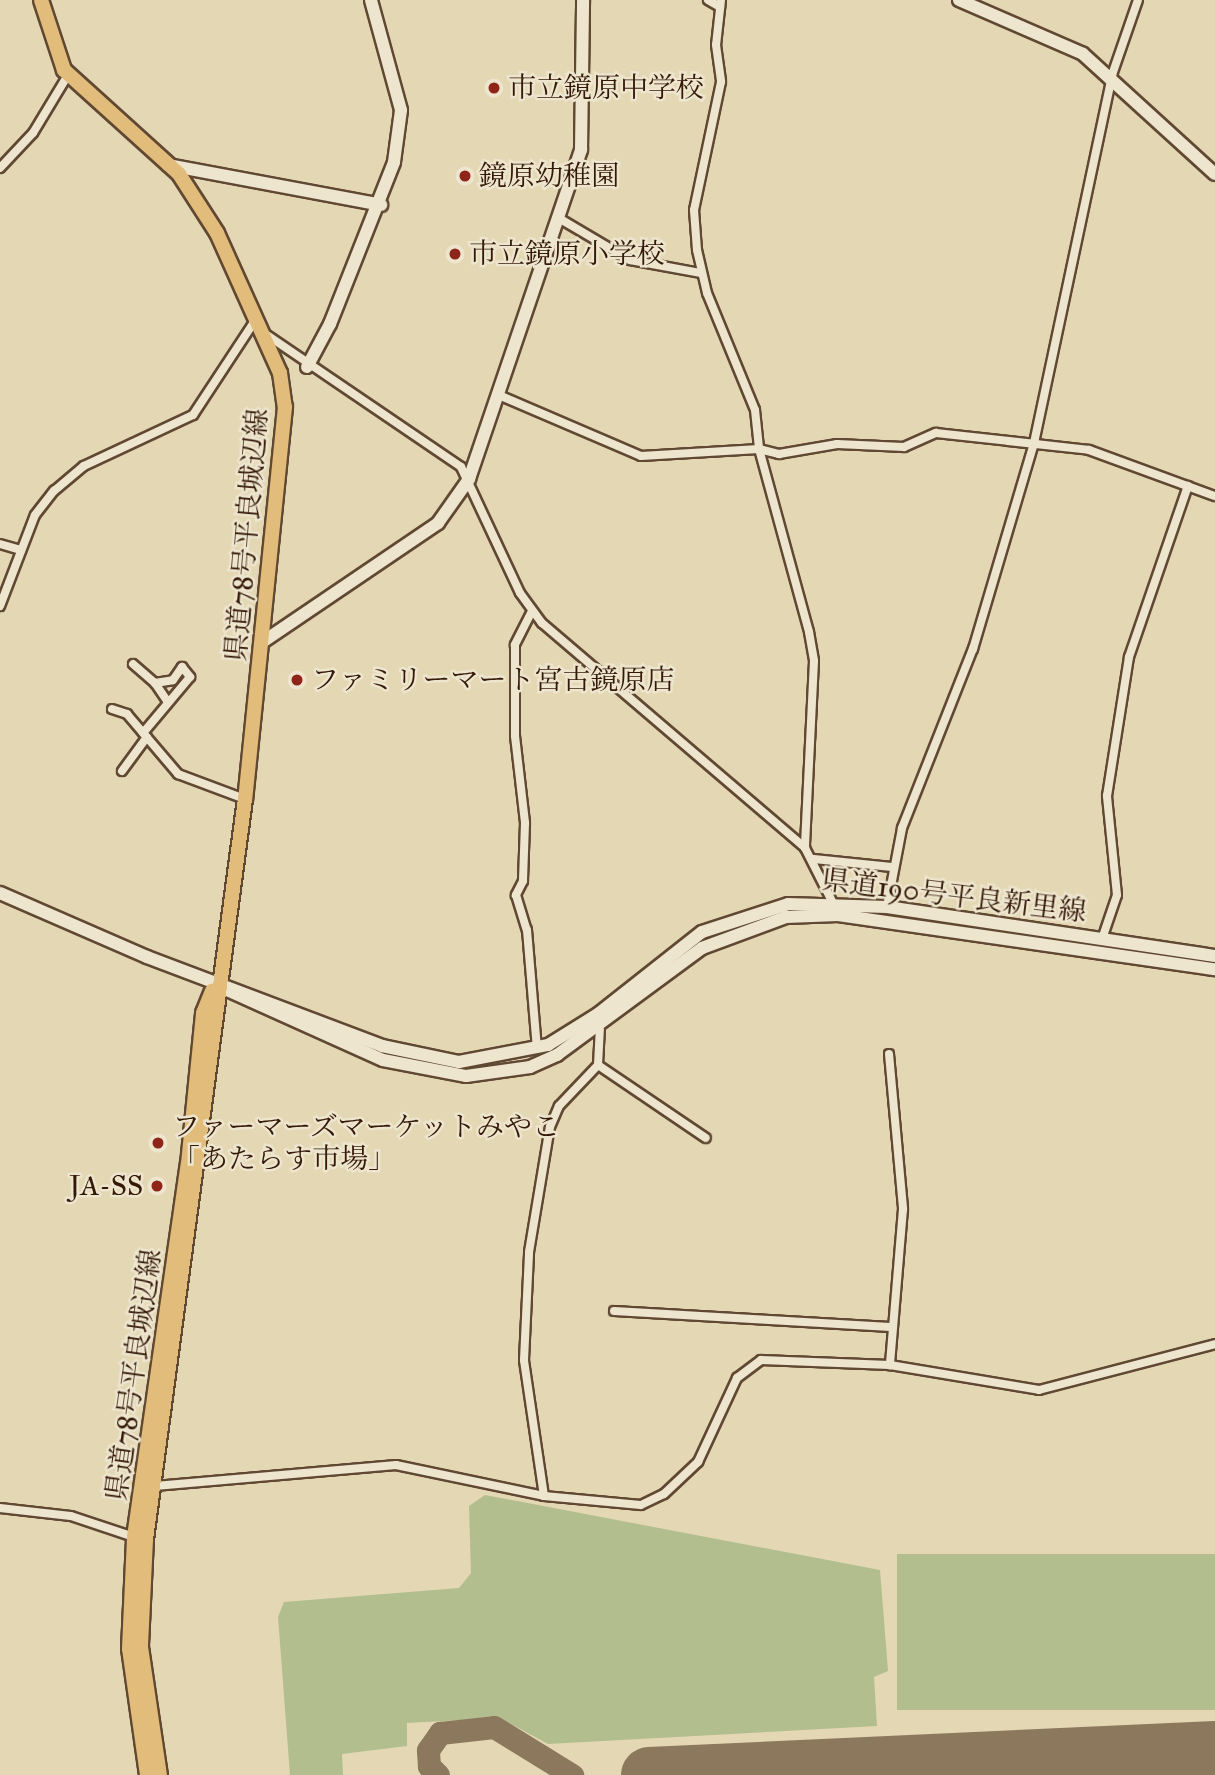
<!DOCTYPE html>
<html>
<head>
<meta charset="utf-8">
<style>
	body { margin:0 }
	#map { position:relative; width:1215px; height:1775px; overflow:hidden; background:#e4d7b3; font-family:"IM FELL Great Primer","Noto Serif JP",serif }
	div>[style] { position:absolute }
	.green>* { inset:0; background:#b2be8e; transform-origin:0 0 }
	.taxiway>* { height:23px; margin:-11.5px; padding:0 11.5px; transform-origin:11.5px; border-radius:11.5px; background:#8c785d }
	.runway>* { height:56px; margin:-28px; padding:0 28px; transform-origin:28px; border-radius:28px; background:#8c785d }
	.roads { filter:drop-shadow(2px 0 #604832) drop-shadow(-2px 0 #604832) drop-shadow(0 2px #604832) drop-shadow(0 -2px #604832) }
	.street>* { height:8px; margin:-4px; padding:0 4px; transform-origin:4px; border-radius:4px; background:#ede5ce }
	.secondary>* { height:12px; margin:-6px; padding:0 6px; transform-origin:6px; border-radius:6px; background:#ede5ce }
	.primary>* { height:14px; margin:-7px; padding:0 7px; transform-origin:7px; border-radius:7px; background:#e2bc7a }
	.dots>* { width:19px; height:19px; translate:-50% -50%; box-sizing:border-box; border:4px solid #ede5ce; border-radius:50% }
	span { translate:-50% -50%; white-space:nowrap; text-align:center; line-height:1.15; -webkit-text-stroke:5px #ede5ce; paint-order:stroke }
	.poi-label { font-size:28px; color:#341907 }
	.left { translate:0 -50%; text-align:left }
	.right { translate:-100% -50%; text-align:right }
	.street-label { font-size:28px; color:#341907 }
</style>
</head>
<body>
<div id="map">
	<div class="green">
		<div style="clip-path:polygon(485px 1495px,880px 1570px,888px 1671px,874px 1677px,877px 1726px,548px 1744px,500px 1718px,407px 1723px,407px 1746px,342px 1754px,343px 1775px,290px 1775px,278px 1617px,284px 1602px,459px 1588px,471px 1573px,469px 1506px)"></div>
		<div style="left:1215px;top:1554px;width:156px;height:318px;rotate:90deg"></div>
	</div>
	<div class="taxiway">
		<div style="left:1081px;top:1755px;width:20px;rotate:87deg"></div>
		<div style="left:438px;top:1775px;width:13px;rotate:-135deg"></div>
		<div style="left:429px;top:1766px;width:16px;rotate:-94deg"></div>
		<div style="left:428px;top:1750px;width:21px;rotate:-55deg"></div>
		<div style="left:440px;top:1733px;width:54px;rotate:-6.3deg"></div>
		<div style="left:494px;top:1727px;width:92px;rotate:31.6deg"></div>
	</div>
	<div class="runway">
		<div style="left:649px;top:1775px;width:567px;rotate:-2.63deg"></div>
	</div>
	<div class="roads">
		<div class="street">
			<div style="left:708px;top:0;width:14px;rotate:30deg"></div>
			<div style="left:721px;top:0;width:45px;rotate:96.3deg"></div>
			<div style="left:716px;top:45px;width:37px;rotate:82deg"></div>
			<div style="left:721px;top:82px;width:131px;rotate:101.9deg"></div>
			<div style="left:694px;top:210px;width:40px;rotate:85.7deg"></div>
			<div style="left:697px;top:250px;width:44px;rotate:76.9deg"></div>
			<div style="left:707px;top:293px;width:126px;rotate:67.7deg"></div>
			<div style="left:755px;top:410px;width:39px;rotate:84deg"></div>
			<div style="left:759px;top:449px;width:190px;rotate:74.7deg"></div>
			<div style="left:809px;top:632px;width:29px;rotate:80deg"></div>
			<div style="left:814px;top:661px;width:187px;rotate:92.8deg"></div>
			<div style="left:0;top:168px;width:48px;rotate:-46.7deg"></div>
			<div style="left:33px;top:133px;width:68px;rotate:-58.9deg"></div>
			<div style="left:562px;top:220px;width:79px;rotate:30.5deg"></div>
			<div style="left:630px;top:260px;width:71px;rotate:10.5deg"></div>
			<div style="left:264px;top:333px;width:238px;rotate:34.2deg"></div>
			<div style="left:461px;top:467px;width:139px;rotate:64.9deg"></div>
			<div style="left:520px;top:593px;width:37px;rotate:54deg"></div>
			<div style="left:542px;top:623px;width:346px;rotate:40.5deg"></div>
			<div style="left:805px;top:848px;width:68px;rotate:63.1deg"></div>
			<div style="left:501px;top:396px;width:152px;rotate:23.2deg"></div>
			<div style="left:641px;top:456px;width:118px;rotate:-3.4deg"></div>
			<div style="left:759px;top:449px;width:21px;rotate:14deg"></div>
			<div style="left:779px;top:454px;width:59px;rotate:-9.8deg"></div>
			<div style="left:837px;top:444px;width:67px;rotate:2.6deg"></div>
			<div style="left:904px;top:447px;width:35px;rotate:-24deg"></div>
			<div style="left:936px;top:433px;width:154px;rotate:6.3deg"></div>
			<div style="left:1089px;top:450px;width:134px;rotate:20.1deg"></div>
			<div style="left:0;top:544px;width:22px;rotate:16deg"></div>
			<div style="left:0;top:606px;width:97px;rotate:-69deg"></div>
			<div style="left:35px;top:515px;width:31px;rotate:-52deg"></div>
			<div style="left:54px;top:491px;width:39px;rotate:-40deg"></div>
			<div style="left:84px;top:466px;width:120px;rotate:-25.1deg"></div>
			<div style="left:193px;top:415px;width:115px;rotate:-56.7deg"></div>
			<div style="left:532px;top:611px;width:38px;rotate:117deg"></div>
			<div style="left:515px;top:645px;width:91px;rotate:90deg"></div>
			<div style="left:515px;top:736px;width:88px;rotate:83.4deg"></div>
			<div style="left:525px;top:823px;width:58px;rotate:92deg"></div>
			<div style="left:523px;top:881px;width:16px;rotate:117deg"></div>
			<div style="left:516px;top:895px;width:37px;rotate:73deg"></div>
			<div style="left:527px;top:930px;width:119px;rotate:85.2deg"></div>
			<div style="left:133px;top:664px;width:29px;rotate:41deg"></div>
			<div style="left:155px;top:683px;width:18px;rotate:-9deg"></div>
			<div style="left:173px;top:680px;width:16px;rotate:-55deg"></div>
			<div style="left:182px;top:667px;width:13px;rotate:51deg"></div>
			<div style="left:190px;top:677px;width:73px;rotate:130deg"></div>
			<div style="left:155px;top:683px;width:23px;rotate:56deg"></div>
			<div style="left:112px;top:709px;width:16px;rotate:18deg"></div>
			<div style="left:127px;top:714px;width:79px;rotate:49.6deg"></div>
			<div style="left:178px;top:774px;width:72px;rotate:20.5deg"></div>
			<div style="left:122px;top:771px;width:42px;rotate:-53.7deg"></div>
			<div style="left:814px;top:859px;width:78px;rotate:5.9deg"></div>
			<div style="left:887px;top:907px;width:80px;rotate:-79.2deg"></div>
			<div style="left:902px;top:828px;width:193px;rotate:-68.4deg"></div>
			<div style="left:973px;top:649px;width:215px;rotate:-73.5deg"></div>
			<div style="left:1034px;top:443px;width:376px;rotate:-78deg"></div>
			<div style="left:1112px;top:75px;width:79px;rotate:-70.9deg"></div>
			<div style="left:1102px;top:939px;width:46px;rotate:-71.2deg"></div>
			<div style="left:1117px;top:895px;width:100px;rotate:-95.8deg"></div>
			<div style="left:1107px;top:796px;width:141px;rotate:-81deg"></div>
			<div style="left:1129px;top:657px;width:181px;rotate:-71deg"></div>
			<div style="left:889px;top:1054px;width:156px;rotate:84.8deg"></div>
			<div style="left:903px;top:1209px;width:157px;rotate:94.8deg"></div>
			<div style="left:598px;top:1065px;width:130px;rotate:34.1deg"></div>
			<div style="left:614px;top:1311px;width:277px;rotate:3.3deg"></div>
			<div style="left:155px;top:1486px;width:242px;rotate:-5deg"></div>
			<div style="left:396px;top:1465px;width:151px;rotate:11.8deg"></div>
			<div style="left:544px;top:1496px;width:97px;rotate:5.3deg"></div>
			<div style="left:641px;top:1505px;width:25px;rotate:-26deg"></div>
			<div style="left:664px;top:1494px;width:47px;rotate:-43.3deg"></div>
			<div style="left:698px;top:1462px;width:93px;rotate:-65.1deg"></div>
			<div style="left:737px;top:1378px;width:30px;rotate:-37deg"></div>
			<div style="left:761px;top:1360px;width:129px;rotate:2.2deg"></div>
			<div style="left:890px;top:1365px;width:151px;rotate:9.5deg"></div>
			<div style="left:1039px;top:1390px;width:182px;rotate:-14.6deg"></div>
			<div style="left:544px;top:1496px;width:137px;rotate:-98.4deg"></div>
			<div style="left:524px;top:1360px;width:108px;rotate:-87.3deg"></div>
			<div style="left:529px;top:1252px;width:127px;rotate:-80.5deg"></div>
			<div style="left:550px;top:1127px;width:23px;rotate:-67deg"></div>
			<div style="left:559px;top:1106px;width:57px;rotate:-46.4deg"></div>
			<div style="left:598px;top:1065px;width:36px;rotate:-87deg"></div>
			<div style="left:0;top:1508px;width:71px;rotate:6.4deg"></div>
			<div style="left:71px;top:1516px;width:66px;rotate:18.4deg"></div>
		</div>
		<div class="secondary">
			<div style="left:959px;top:0;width:135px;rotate:23.5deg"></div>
			<div style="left:1083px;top:54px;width:178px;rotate:42.3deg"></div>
			<div style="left:168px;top:165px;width:217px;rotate:10.6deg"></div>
			<div style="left:307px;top:367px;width:49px;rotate:-61.9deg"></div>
			<div style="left:330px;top:324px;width:174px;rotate:-68.4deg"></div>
			<div style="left:394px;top:162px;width:52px;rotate:-82.3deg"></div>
			<div style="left:401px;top:110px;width:114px;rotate:-105.3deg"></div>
			<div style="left:264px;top:641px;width:210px;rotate:-34.1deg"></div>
			<div style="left:438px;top:523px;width:54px;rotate:-54.8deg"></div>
			<div style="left:469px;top:479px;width:348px;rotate:-71.2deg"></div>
			<div style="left:581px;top:150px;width:150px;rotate:-89.2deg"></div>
			<div style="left:0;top:893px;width:160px;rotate:23.5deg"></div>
			<div style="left:147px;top:957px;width:251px;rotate:20.7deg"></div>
			<div style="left:382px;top:1046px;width:79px;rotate:11.7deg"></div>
			<div style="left:459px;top:1062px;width:91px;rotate:-10.8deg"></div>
			<div style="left:548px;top:1045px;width:59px;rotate:-31.8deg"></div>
			<div style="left:598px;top:1014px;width:132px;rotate:-38.3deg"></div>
			<div style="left:702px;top:932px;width:90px;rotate:-18deg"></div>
			<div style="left:788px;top:904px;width:99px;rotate:1.7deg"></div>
			<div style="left:887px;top:907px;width:332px;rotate:8.5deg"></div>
			<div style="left:225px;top:989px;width:173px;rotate:24.2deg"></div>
			<div style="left:383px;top:1060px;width:85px;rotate:10.9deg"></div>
			<div style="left:466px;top:1076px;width:65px;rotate:-8deg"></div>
			<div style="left:530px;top:1067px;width:30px;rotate:-24deg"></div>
			<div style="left:557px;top:1055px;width:180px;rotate:-36.4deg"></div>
			<div style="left:702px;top:948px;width:90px;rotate:-20.3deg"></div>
			<div style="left:786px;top:917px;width:52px;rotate:-2.2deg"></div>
			<div style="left:838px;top:915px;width:381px;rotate:8.2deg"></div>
		</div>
		<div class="primary">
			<div style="left:41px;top:0;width:74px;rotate:71.8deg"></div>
			<div style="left:64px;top:70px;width:155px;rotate:42.1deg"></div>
			<div style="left:179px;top:174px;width:70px;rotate:57.2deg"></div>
			<div style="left:217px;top:233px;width:154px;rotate:65.8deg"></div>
			<div style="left:280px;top:373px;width:34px;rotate:82deg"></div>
			<div style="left:285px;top:407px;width:394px;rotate:95.8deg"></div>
			<div style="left:245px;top:799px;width:747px;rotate:97.62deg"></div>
			<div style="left:146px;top:1539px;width:108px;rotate:92.7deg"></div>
			<div style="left:141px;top:1647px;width:129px;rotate:81.6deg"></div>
			<div style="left:147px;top:1775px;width:127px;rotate:-98.1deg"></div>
			<div style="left:129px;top:1649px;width:112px;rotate:-87.4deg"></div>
			<div style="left:134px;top:1537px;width:377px;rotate:-81.8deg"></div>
			<div style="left:188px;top:1164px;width:152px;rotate:-84.3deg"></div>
			<div style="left:203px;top:1013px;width:24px;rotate:-68deg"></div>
		</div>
	</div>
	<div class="dots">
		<div style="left:494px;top:88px;background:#8f2418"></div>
		<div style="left:465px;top:176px;background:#8f2418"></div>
		<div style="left:455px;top:254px;background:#8f2418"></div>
		<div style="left:297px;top:680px;background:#8f2418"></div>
		<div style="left:158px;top:1143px;background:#8f2418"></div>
		<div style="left:157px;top:1186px;background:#8f2418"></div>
	</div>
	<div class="poi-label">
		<span class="left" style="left:508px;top:88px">市立鏡原中学校</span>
		<span class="left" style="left:479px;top:176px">鏡原幼稚園</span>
		<span class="left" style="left:469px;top:254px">市立鏡原小学校</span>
		<span class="left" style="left:311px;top:680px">ファミリーマート宮古鏡原店</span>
		<span class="left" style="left:172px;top:1143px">ファーマーズマーケットみやこ<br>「あたらす市場」</span>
		<span class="right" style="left:143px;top:1186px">JA-SS</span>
	</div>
	<div class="street-label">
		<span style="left:247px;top:535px;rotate:-85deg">県道78号平良城辺線</span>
		<span style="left:954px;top:896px;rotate:7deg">県道190号平良新里線</span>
		<span style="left:134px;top:1375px;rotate:-82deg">県道78号平良城辺線</span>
	</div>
</div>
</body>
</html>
